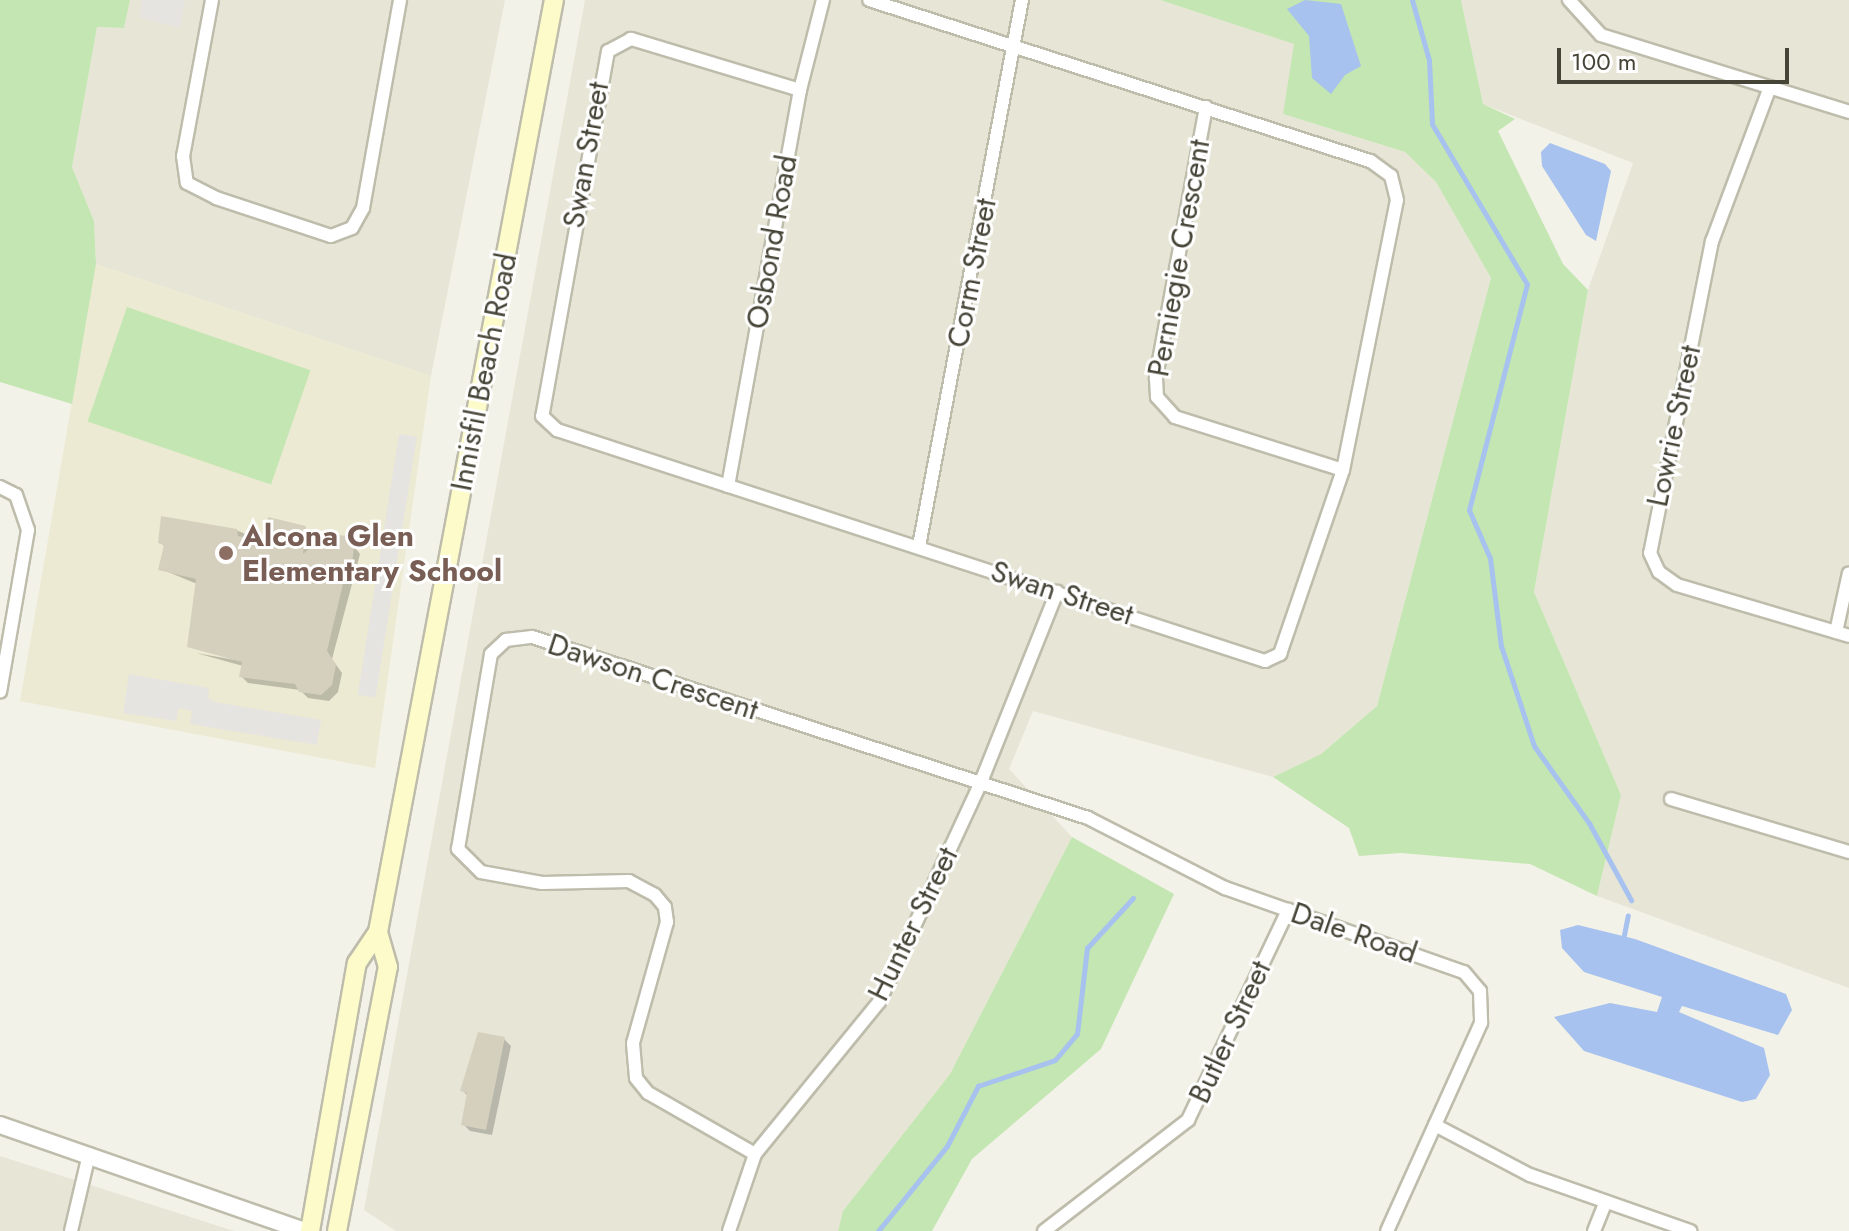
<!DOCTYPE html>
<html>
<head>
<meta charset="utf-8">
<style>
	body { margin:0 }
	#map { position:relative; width:1849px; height:1231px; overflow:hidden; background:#f3f2e8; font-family:Jost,sans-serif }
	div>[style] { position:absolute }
	.residential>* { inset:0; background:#e7e5d6 }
	.education>* { inset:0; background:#ecead2 }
	.green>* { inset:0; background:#c4e6b2; transform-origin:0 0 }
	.parking>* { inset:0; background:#e5e4e0; transform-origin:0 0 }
	.water>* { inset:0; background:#a7c2ee }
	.shadow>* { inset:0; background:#0003 }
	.stream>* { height:5px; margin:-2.5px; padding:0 2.5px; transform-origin:2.5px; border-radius:2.5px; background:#a7c2ee }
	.building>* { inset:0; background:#d5d0be }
	.roads { filter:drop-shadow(2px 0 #bebcab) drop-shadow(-2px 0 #bebcab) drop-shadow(0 2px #bebcab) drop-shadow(0 -2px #bebcab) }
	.minor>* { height:12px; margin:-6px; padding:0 6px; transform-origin:6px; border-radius:6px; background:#fff }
	.tertiary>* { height:16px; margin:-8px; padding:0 8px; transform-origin:8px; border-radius:8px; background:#fff }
	.secondary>* { height:18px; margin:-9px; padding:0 9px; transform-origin:9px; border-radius:9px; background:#fcfbc9 }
	.dots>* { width:22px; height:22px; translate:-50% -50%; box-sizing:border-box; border:4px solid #fff; border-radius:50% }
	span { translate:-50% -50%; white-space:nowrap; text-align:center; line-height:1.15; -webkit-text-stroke:6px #fff; paint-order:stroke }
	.street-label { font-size:30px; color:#464437 }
	.education-label { font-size:30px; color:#785e54; font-weight:700 }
	.left { translate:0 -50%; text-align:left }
	.scale { position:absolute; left:1557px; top:48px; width:232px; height:36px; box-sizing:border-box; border:4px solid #464437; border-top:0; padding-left:10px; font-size:24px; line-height:28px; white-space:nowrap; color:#464437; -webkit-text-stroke:6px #fff; paint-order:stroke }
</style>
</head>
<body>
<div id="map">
	<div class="residential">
		<div style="clip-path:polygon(130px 0,505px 0,431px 376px,96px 264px,94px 221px,72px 167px,97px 27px,124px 28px)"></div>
		<div style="clip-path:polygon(585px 0,1160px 0,1295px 44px,1283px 114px,1405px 152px,1436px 182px,1491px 278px,1377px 706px,1321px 754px,1273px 777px,1033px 711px,1009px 769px,1072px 837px,950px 1074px,843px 1211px,838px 1231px,396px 1231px,364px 1210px)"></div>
		<div style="clip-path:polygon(1461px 0,1849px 0,1849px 988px,1597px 896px,1621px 795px,1534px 592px,1588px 290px,1633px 163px,1483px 104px)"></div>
		<div style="clip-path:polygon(0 1156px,234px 1231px,0 1231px)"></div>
	</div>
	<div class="education">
		<div style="clip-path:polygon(96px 264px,431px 376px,375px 768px,20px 701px)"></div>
	</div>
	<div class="green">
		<div style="clip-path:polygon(0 0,130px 0,124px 28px,97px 27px,72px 167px,94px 221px,96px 264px,72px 404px,0 382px)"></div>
		<div style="clip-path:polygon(1160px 0,1461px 0,1483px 104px,1515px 119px,1498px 131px,1563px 264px,1588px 290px,1534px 592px,1621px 795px,1597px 896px,1530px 864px,1401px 853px,1359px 856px,1349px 828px,1273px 777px,1321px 754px,1377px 706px,1491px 278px,1436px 182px,1405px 152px,1283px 114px,1294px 44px)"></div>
		<div style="left:127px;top:307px;width:194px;height:121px;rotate:19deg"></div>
		<div style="clip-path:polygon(1072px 837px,1174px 894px,1101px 1049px,972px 1159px,932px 1231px,838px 1231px,843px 1211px,950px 1074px)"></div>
	</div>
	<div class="parking">
		<div style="clip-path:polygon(142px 0,185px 0,180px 28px,139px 17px)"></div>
		<div style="left:399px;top:434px;width:18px;height:264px;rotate:9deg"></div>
		<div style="clip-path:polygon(129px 674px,209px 688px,208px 698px,215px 702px,321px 720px,317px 745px,190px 724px,192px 711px,179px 708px,176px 721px,123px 713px)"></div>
	</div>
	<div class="water">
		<div style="clip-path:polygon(1305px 0,1341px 4px,1361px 66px,1345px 75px,1331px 94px,1312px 78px,1309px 36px,1287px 9px)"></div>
		<div style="clip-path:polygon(1550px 143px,1605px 164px,1611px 171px,1596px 241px,1586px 235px,1542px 166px,1541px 152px)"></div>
		<div style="clip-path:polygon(1578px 925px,1635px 939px,1786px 994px,1792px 1010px,1778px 1035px,1682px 1006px,1679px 1012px,1764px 1048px,1770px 1075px,1756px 1099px,1742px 1102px,1584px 1051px,1554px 1017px,1610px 1003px,1657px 1012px,1662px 997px,1584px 972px,1562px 948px,1560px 930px)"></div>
	</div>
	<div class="shadow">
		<div style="clip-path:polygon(305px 528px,312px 535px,310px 550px,347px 538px,360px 554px,332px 659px,342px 673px,338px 692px,329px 701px,308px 698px,300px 690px,248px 683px,241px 676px,243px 666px,196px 653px,252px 663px,189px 646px,197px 584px,161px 569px,166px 548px,160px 542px,236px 530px,267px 543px)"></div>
		<div style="clip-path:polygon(504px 1039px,511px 1046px,492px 1135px,470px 1131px,463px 1124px,468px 1096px,463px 1091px)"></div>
	</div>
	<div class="stream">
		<div style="left:1412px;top:0;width:62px;rotate:74.2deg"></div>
		<div style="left:1429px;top:60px;width:64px;rotate:87.3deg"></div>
		<div style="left:1432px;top:124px;width:186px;rotate:59.3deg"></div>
		<div style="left:1527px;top:284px;width:233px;rotate:104.4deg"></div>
		<div style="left:1469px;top:510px;width:52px;rotate:66.4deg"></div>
		<div style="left:1490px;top:558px;width:89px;rotate:82.9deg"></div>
		<div style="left:1501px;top:646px;width:105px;rotate:71.7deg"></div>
		<div style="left:1534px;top:746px;width:95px;rotate:54.5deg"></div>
		<div style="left:1589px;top:823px;width:88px;rotate:61.4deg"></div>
		<div style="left:1623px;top:940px;width:25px;rotate:-79deg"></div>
		<div style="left:878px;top:1231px;width:109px;rotate:-50.9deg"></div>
		<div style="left:947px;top:1146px;width:68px;rotate:-62.7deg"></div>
		<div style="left:978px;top:1086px;width:81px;rotate:-18.7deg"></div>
		<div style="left:1055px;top:1060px;width:34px;rotate:-50deg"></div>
		<div style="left:1077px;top:1034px;width:87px;rotate:-83.4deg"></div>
		<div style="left:1087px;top:948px;width:68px;rotate:-47.4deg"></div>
	</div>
	<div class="building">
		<div style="clip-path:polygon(161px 516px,237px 529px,238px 536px,265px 541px,268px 517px,306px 526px,303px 554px,326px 534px,348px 536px,354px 546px,351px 574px,344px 580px,327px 651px,336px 665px,332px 685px,321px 695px,299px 692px,295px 684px,239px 677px,242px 662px,187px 647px,196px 579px,158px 570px,164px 545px,158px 543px)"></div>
		<div style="clip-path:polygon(478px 1032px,505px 1037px,486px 1130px,461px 1125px,467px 1093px,460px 1091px)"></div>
	</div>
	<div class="roads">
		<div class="minor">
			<div style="left:212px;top:0;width:159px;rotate:100.5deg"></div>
			<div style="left:183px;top:156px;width:27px;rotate:82deg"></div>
			<div style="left:187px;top:183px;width:33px;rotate:27deg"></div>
			<div style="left:216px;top:198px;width:121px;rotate:18.3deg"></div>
			<div style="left:331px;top:236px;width:22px;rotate:-21deg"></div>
			<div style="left:352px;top:228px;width:23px;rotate:-61deg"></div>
			<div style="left:363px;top:208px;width:211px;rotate:-79.9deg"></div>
			<div style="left:1569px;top:0;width:47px;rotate:47.6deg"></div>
			<div style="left:1601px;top:35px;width:260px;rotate:17.2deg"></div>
			<div style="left:1770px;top:87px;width:165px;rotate:110.6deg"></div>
			<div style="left:1712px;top:241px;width:318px;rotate:101.2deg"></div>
			<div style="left:1650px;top:553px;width:21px;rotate:65deg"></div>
			<div style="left:1659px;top:572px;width:22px;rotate:36deg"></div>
			<div style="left:1677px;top:585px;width:179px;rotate:16.5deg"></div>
			<div style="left:800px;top:90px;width:177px;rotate:-163.2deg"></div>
			<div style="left:631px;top:39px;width:26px;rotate:152deg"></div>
			<div style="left:608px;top:51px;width:371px;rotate:100.2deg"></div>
			<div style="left:542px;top:416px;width:21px;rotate:43deg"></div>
			<div style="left:557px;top:430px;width:745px;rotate:18.07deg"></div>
			<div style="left:1265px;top:661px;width:17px;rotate:-25deg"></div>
			<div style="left:1280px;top:654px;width:194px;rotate:-71.1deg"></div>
			<div style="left:1343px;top:470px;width:275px;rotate:-78.7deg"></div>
			<div style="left:1397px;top:200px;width:25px;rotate:-104deg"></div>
			<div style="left:1391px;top:176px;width:26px;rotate:-144deg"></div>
			<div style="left:1370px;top:161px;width:526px;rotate:-162.18deg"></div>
			<div style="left:1206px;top:107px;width:276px;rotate:100.5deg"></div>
			<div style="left:1156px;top:378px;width:19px;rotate:87deg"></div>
			<div style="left:1157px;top:397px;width:27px;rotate:48deg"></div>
			<div style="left:1175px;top:417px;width:176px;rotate:17.5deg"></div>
			<div style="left:728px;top:486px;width:402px;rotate:-79.7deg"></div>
			<div style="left:800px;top:90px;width:93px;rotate:-75.7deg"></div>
			<div style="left:0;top:487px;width:18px;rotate:27deg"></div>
			<div style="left:16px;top:495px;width:37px;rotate:71deg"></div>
			<div style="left:28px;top:530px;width:164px;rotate:99.8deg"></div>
			<div style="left:919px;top:546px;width:556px;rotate:-79.32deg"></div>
			<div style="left:1836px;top:632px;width:60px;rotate:-77.6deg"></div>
			<div style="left:1671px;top:799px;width:186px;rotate:16.6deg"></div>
			<div style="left:1435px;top:1125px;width:107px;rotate:27.8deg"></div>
			<div style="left:1530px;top:1175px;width:170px;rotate:19.3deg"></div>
			<div style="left:755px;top:1154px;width:123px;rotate:-150.3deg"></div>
			<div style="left:648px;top:1093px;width:19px;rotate:-129deg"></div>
			<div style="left:636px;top:1078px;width:35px;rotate:-95deg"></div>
			<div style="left:633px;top:1043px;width:126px;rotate:-74.3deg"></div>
			<div style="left:667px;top:922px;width:15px;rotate:-98deg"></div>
			<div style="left:665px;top:907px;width:16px;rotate:-130deg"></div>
			<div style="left:655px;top:895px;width:30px;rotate:-152deg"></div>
			<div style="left:629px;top:881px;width:87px;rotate:178.7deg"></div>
			<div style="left:542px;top:883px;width:62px;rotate:-169.8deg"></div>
			<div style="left:481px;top:872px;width:33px;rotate:-135deg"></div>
			<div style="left:458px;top:849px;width:198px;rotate:-80.4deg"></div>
			<div style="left:491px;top:654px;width:21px;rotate:-43deg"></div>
			<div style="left:506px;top:640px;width:26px;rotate:-7deg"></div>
			<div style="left:532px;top:637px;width:585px;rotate:18.03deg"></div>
			<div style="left:1088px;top:818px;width:154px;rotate:27.1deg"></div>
			<div style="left:1225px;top:888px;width:253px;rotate:19.4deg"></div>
			<div style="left:1464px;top:972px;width:25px;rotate:50deg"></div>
			<div style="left:1480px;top:991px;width:32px;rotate:88deg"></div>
			<div style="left:1481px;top:1023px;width:228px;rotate:114.3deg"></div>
			<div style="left:71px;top:1231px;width:79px;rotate:-76.8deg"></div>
			<div style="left:729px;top:1231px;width:81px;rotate:-71.3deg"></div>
			<div style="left:755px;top:1154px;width:196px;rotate:-50.8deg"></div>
			<div style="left:879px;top:1002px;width:242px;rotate:-65.1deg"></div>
			<div style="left:981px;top:782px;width:205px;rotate:-68.2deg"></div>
			<div style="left:1044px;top:1231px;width:182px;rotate:-37.6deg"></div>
			<div style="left:1188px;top:1120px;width:233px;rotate:-64.5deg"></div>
			<div style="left:1594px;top:1231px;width:29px;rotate:-68deg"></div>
		</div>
		<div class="tertiary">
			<div style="left:0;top:1125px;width:322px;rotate:19.2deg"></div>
		</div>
		<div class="secondary">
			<div style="left:310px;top:1231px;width:272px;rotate:-80.1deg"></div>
			<div style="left:357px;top:963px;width:37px;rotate:-56deg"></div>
			<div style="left:378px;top:932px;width:948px;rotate:-79.31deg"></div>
			<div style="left:337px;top:1231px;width:269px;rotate:-79.1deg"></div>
			<div style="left:388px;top:967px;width:36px;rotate:-106deg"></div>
		</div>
	</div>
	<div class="dots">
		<div style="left:226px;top:553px;background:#8d6e63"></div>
	</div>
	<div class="street-label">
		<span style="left:586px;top:155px;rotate:-80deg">Swan Street</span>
		<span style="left:772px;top:242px;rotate:-80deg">Osbond Road</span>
		<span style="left:1179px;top:258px;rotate:-80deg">Perniegie Crescent</span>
		<span style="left:972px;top:273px;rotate:-79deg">Corm Street</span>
		<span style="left:484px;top:372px;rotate:-79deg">Innisfil Beach Road</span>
		<span style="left:1674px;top:426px;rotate:-78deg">Lowrie Street</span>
		<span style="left:1062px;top:593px;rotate:18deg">Swan Street</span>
		<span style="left:653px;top:677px;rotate:18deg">Dawson Crescent</span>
		<span style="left:913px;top:924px;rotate:-64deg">Hunter Street</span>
		<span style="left:1354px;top:933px;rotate:19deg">Dale Road</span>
		<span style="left:1230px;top:1032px;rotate:-65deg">Butler Street</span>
	</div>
	<div class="education-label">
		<span class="left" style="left:242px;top:553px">Alcona Glen<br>Elementary School</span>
	</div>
	<div class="scale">100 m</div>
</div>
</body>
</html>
